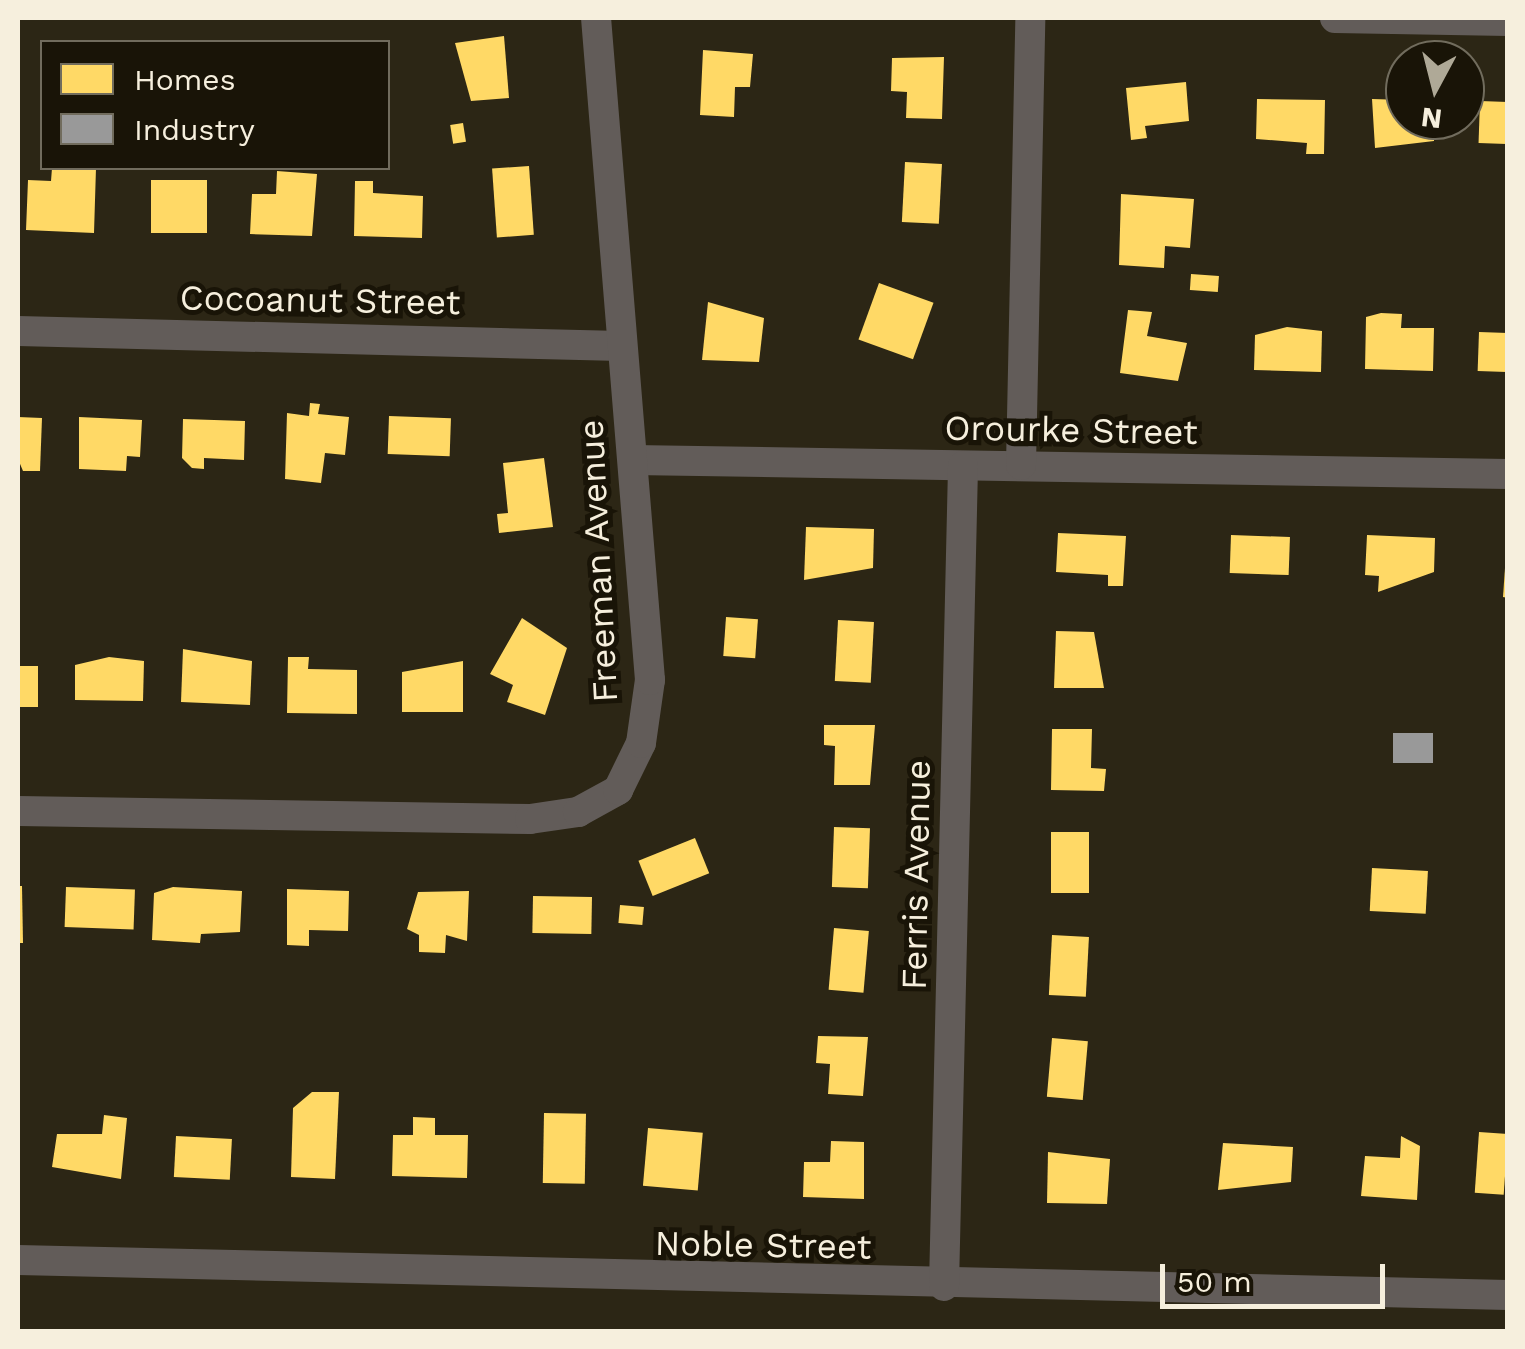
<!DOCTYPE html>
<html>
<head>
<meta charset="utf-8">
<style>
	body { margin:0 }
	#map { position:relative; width:1525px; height:1349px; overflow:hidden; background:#2c2615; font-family:"Work Sans",sans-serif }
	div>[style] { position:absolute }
	.homes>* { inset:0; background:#ffd966; transform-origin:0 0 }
	.industry>* { inset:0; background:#999; transform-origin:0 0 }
	.minor>* { height:30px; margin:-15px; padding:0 15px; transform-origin:15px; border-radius:15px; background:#625c59 }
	span { translate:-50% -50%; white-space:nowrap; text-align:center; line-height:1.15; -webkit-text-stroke:10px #191407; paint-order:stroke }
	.street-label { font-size:35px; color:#f6efdd }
	.frame { position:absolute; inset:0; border:20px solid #f6efdd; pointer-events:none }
	.legend { position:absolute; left:40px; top:40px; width:350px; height:130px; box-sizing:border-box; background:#191407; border:2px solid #716c5d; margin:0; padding:12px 18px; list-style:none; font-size:30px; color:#f6efdd }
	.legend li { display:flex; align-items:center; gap:20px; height:50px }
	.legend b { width:50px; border:2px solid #716c5d }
	.north { position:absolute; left:1385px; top:40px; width:100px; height:100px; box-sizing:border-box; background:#191407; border:2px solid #716c5d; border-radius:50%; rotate:187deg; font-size:28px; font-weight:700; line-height:40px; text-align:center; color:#f6efdd }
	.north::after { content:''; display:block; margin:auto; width:35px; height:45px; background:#afa997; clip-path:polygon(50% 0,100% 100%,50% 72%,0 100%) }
	.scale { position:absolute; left:1160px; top:1264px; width:225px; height:45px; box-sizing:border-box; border:5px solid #f6efdd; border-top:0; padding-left:12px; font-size:30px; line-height:35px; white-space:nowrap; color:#f6efdd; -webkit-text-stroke:8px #191407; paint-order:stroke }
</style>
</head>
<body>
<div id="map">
	<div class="homes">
		<div style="clip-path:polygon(504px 36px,509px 98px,471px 101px,455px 43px)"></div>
		<div style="clip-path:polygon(703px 50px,753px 54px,750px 87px,735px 87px,734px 117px,700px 115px)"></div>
		<div style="clip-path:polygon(944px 57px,942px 119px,906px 118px,907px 92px,891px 91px,892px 58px)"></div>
		<div style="clip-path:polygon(1186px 82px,1189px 121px,1145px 126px,1147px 138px,1131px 140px,1126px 88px)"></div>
		<div style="clip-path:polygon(1257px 99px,1325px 100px,1324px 154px,1306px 154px,1307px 143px,1256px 139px)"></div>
		<div style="clip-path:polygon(1372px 99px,1405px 100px,1405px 120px,1434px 120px,1434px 141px,1375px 148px)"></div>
		<div style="left:1480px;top:101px;width:28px;height:42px;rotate:2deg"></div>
		<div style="left:463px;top:123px;width:19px;height:13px;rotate:81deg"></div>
		<div style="left:905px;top:162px;width:37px;height:60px;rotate:3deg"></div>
		<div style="left:529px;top:166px;width:69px;height:37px;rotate:86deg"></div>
		<div style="clip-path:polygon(52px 168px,96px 168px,94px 233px,26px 230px,28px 180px,51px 181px)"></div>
		<div style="clip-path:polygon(277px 171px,317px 174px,312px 236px,250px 234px,252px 194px,276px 194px)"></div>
		<div style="left:151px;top:180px;width:56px;height:53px"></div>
		<div style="clip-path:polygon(355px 181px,373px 181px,373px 193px,423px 196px,422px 238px,354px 236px)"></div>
		<div style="clip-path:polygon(1121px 194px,1194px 199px,1190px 248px,1165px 246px,1164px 268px,1119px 265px)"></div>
		<div style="left:1191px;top:274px;width:28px;height:16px;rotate:4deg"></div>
		<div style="left:879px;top:283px;width:58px;height:60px;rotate:20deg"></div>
		<div style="clip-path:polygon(708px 302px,764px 318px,759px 362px,702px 360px)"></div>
		<div style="clip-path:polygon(1128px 310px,1152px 312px,1147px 336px,1187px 343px,1178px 381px,1120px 373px)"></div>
		<div style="clip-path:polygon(1381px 313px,1402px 314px,1401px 328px,1434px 328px,1433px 371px,1365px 369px,1366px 317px)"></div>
		<div style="clip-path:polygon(1287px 327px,1322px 331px,1321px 372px,1254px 370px,1255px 335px)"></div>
		<div style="left:1479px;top:332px;width:29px;height:39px;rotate:2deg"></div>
		<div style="clip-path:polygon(310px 403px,320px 404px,318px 414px,349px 417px,345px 455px,325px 453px,321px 483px,285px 479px,287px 413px,309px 416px)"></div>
		<div style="left:389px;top:416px;width:62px;height:38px;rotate:2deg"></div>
		<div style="clip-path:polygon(18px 417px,42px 418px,40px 471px,23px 471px,18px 459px)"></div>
		<div style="clip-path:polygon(79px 417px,142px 420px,140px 457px,127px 456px,126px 471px,79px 469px)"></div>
		<div style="clip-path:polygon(183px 419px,245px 421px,244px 460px,204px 458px,204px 469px,192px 468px,182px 458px)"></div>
		<div style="clip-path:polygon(544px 458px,553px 527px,499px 533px,497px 514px,508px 513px,503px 463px)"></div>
		<div style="clip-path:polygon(806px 527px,874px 529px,873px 568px,804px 580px)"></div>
		<div style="clip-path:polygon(1058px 533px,1126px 536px,1123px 586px,1108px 586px,1108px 575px,1056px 572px)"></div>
		<div style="left:1231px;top:535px;width:59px;height:38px;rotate:2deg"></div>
		<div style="clip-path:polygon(1367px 535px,1435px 538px,1434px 572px,1378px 592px,1379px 576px,1365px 575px)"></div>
		<div style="clip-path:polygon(1505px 568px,1508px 568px,1508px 598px,1503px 597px)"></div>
		<div style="left:726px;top:617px;width:32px;height:39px;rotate:4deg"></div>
		<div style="clip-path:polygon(522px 618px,567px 648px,545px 715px,507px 702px,513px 685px,490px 674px)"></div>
		<div style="left:838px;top:620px;width:36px;height:61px;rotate:3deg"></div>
		<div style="clip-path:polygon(1056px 631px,1094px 632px,1104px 688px,1054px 688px)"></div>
		<div style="clip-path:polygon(183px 649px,252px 661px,250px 705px,181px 702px)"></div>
		<div style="clip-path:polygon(109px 657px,144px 661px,143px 701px,75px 700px,75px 665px)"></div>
		<div style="clip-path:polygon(288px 657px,309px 657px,308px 669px,357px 670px,357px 714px,287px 713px)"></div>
		<div style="clip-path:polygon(463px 661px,463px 712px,402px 712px,402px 672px)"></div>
		<div style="left:18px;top:666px;width:20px;height:41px"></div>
		<div style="clip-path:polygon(824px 725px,875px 725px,870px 785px,834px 785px,835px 746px,824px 745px)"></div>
		<div style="clip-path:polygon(1052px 729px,1092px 729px,1091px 768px,1106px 769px,1104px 791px,1051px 790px)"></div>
		<div style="left:834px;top:827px;width:36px;height:60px;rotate:2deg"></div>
		<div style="left:1051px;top:832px;width:38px;height:61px"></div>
		<div style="left:695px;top:838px;width:38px;height:61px;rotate:68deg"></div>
		<div style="left:1372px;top:868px;width:56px;height:43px;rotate:3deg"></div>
		<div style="clip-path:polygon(18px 886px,22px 886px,23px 943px,18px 943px)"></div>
		<div style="left:66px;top:887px;width:69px;height:40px;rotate:2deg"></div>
		<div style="clip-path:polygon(173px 887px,242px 891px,240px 932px,201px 934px,200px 943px,152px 940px,154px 893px)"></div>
		<div style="clip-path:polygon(287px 889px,349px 891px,348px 931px,309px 930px,309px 946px,287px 945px)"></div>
		<div style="clip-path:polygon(469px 891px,467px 941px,446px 935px,445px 953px,419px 952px,419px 935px,407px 929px,418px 892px)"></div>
		<div style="left:533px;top:896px;width:59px;height:37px;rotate:1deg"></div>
		<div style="left:620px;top:905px;width:24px;height:18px;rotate:5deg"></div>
		<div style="left:834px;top:928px;width:35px;height:62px;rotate:5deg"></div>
		<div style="left:1052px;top:935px;width:37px;height:60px;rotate:3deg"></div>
		<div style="clip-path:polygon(818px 1036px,868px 1037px,863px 1096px,828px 1094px,830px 1064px,816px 1063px)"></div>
		<div style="left:1052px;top:1038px;width:36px;height:59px;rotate:5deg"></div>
		<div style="clip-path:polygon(312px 1092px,339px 1092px,335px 1179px,291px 1177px,293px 1108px)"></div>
		<div style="left:544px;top:1113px;width:42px;height:70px;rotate:1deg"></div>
		<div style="clip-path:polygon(104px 1115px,127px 1118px,121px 1179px,52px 1167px,57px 1134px,102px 1134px)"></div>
		<div style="clip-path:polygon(413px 1117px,435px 1118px,435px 1135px,468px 1135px,467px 1178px,392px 1176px,393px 1135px,413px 1135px)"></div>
		<div style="left:648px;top:1128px;width:55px;height:58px;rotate:5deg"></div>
		<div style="left:1479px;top:1132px;width:29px;height:61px;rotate:4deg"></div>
		<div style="left:176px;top:1136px;width:56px;height:41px;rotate:3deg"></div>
		<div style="clip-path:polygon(1401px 1136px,1420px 1146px,1417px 1200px,1361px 1196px,1365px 1156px,1400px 1158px)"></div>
		<div style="clip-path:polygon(831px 1141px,864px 1142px,864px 1199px,803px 1197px,804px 1162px,830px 1162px)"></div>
		<div style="clip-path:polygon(1223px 1143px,1293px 1147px,1291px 1182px,1218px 1190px)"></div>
		<div style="clip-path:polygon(1048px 1152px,1110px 1159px,1107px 1204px,1047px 1203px)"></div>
	</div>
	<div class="industry">
		<div style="left:1393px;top:733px;width:40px;height:30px"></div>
	</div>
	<div class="minor">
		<div style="left:1335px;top:18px;width:173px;rotate:1deg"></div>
		<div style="left:18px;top:331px;width:603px;rotate:1.42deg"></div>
		<div style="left:633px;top:460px;width:875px;rotate:0.92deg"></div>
		<div style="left:1021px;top:465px;width:447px;rotate:-88.8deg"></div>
		<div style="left:18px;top:811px;width:512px;rotate:0.9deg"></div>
		<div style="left:530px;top:819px;width:49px;rotate:-8.3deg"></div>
		<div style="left:578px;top:812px;width:46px;rotate:-28.8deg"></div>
		<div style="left:618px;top:790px;width:52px;rotate:-63.9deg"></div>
		<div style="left:641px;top:743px;width:64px;rotate:-81.9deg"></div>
		<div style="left:650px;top:680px;width:664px;rotate:-94.66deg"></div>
		<div style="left:18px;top:1260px;width:1490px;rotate:1.35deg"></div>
		<div style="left:944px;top:1286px;width:820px;rotate:-88.67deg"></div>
	</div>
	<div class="street-label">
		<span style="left:320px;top:300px;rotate:1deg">Cocoanut Street</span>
		<span style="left:1071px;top:430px;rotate:1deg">Orourke Street</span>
		<span style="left:598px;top:561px;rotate:-93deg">Freeman Avenue</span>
		<span style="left:916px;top:875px;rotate:-89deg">Ferris Avenue</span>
		<span style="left:763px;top:1245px;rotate:1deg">Noble Street</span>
	</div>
	<div class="frame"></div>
	<ul class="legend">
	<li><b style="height:28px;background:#ffd966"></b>Homes</li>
	<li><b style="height:28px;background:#999"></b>Industry</li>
	</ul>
	<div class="north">N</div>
	<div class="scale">50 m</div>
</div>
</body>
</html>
